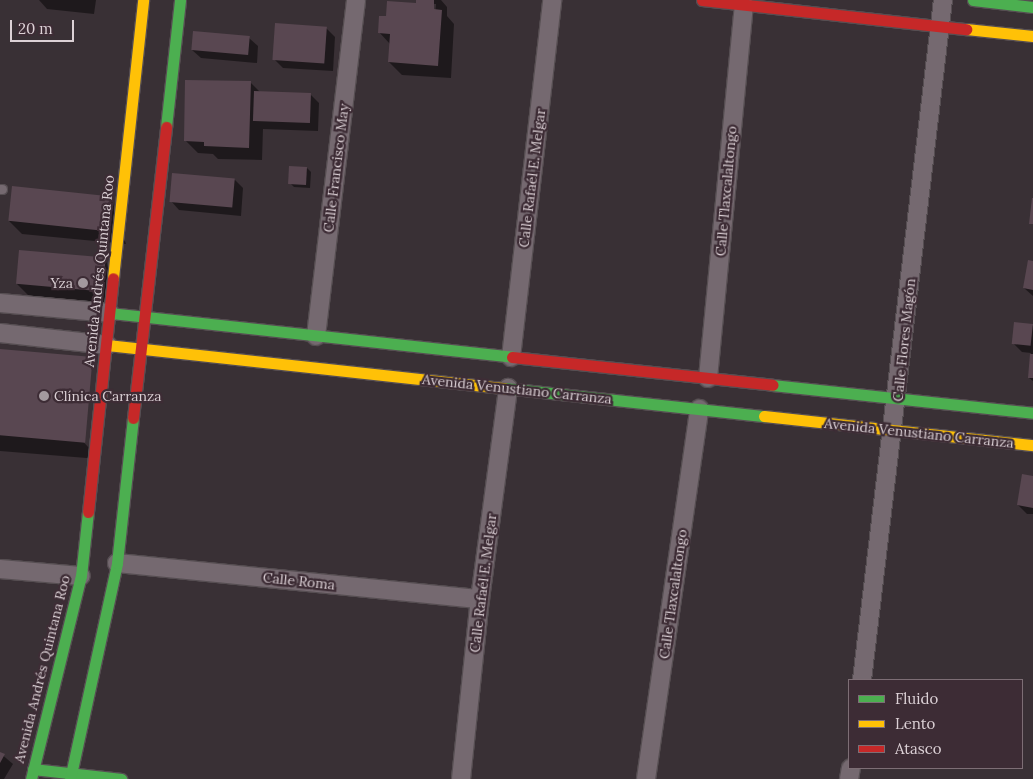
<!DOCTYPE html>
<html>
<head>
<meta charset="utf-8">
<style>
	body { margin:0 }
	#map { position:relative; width:1033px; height:779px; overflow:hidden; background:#393035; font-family:Lora,serif }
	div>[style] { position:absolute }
	.shadow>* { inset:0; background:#0007 }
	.building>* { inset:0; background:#594751; transform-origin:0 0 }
	.roads { filter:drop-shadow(1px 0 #564e52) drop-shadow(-1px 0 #564e52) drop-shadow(0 1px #564e52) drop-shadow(0 -1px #564e52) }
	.lane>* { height:9px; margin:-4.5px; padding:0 4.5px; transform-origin:4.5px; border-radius:4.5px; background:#756970 }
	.street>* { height:18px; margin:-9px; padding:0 9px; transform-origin:9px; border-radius:9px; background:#756970 }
	.fast>* { height:11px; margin:-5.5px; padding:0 5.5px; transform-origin:5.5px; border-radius:5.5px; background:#4caf50 }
	.slow>* { height:11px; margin:-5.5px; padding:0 5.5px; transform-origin:5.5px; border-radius:5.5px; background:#ffc107 }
	.jam>* { height:11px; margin:-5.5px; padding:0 5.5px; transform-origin:5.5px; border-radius:5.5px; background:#c62828 }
	.dots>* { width:14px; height:14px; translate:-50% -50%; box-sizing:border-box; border:2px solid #3d2c35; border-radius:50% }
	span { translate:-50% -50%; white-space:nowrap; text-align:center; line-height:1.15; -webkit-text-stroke:4.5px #3d2c35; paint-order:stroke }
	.street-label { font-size:14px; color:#dcd1d6 }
	.poi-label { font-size:14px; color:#dcd1d6 }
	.right { translate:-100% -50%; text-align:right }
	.left { translate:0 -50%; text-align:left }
	.legend { position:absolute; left:848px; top:679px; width:175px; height:90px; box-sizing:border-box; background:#3d2c35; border:1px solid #7d6e75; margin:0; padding:6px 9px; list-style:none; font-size:15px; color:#dcd1d6 }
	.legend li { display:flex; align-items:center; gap:10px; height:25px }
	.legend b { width:25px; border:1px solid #7d6e75 }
	.scale { position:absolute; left:10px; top:20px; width:64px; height:22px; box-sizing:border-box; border:2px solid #dcd1d6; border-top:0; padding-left:6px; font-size:15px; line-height:18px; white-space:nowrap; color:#dcd1d6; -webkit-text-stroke:4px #3d2c35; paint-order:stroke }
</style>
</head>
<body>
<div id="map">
	<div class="shadow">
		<div style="clip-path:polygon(39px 0,96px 0,94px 14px,47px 9px)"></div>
		<div style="clip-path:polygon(evenodd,418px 0,441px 0,447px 7px,447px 16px,454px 24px,451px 78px,402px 75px,389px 62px,390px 44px,379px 32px,388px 18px,417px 4px,418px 0,433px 4px,436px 4px,435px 15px,433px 4px)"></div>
		<div style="clip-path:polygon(326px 28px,335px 37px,333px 71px,283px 68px,274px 59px)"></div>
		<div style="clip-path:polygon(249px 38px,258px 46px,257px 63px,201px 58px,192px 50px)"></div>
		<div style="clip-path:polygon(250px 82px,261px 93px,310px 94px,319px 103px,318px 131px,263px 129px,262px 160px,218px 159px,213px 154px,198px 153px,185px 140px)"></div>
		<div style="clip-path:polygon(307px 168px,311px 172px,310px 188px,294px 187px,290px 183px)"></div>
		<div style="clip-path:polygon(235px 180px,243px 188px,241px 216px,179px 210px,171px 201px)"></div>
		<div style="clip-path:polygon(111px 197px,126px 244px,22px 234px,9px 221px)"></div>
		<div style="clip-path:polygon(106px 259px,116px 305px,30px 297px,17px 284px)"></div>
		<div style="clip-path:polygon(1033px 262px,1033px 296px,1024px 288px)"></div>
		<div style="clip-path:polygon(1033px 325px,1033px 381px,1029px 378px,1031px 353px,1022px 352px,1013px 343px)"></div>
		<div style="clip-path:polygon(0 350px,99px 459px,0 451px)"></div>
		<div style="clip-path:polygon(1033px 477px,1033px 514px,1027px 514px,1018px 505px)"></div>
		<div style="clip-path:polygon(0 753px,13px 764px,4px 779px,0 779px)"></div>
	</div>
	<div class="building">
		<div style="clip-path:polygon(416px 0,434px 0,434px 9px,442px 10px,438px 66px,388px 62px,390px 34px,378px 33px,379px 16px,386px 16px,387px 1px,416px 3px)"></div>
		<div style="left:275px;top:23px;width:52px;height:37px;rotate:4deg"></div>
		<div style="left:193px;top:31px;width:57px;height:19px;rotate:5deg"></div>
		<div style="clip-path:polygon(185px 80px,251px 81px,249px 148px,204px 146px,204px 142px,184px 141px)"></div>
		<div style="left:254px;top:91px;width:57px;height:30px;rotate:2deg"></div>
		<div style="left:289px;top:166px;width:18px;height:18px;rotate:3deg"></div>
		<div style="left:172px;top:173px;width:63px;height:29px;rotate:5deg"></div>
		<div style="left:12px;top:186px;width:100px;height:35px;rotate:6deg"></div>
		<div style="clip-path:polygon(1032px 198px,1033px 198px,1033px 224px,1029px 224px)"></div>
		<div style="left:19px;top:250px;width:87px;height:34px;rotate:5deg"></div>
		<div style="clip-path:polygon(1028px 260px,1033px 261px,1033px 290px,1023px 288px)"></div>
		<div style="left:1014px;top:322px;width:19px;height:22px;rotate:6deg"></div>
		<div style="left:0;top:349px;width:93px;height:86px;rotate:5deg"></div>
		<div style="clip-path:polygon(1030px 354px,1033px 354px,1033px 378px,1028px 378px)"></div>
		<div style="clip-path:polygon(1022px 474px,1033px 476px,1033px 508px,1017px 505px)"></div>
		<div style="clip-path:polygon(0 752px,5px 754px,0 763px)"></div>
	</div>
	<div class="roads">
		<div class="lane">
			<div style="left:0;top:189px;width:2px"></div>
		</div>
		<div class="street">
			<div style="left:0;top:303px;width:110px;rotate:5.2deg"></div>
			<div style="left:0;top:333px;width:108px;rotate:6.4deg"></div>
			<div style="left:316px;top:336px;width:338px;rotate:-83.2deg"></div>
			<div style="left:511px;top:357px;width:359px;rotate:-83.4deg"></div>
			<div style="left:708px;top:378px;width:375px;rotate:-84.5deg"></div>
			<div style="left:117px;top:563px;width:365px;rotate:5.7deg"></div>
			<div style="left:0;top:569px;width:81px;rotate:4.9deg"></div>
			<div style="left:862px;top:680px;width:685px;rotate:-83.21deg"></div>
			<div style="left:461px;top:779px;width:181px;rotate:-84deg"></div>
			<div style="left:480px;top:599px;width:213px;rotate:-82.4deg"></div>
			<div style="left:646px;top:779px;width:374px;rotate:-81.8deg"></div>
			<div style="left:849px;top:779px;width:11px;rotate:-80deg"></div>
		</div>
		<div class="fast">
			<div style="left:973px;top:0;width:60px;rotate:6.7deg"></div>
			<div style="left:166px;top:127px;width:128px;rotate:-83.7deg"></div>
			<div style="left:110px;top:313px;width:404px;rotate:6.2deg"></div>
			<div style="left:772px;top:385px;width:262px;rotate:6.1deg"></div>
			<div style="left:505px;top:388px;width:261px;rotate:6.2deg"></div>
			<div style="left:33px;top:769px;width:89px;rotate:6.5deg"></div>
			<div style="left:31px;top:779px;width:209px;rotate:-76.2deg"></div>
			<div style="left:81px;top:576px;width:64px;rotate:-83.8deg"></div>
			<div style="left:70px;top:779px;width:221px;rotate:-77.7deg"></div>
			<div style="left:117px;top:563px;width:146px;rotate:-83.7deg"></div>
		</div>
		<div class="slow">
			<div style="left:966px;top:29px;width:67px;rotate:6deg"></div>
			<div style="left:113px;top:278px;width:280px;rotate:-83.8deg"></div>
			<div style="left:107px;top:345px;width:400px;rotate:6.2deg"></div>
			<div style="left:764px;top:416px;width:271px;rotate:6.2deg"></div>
		</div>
		<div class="jam">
			<div style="left:702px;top:0;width:266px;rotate:6.3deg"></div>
			<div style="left:512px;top:357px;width:262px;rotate:6.1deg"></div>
			<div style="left:133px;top:418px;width:293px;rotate:-83.5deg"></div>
			<div style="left:88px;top:512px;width:235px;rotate:-83.9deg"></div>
		</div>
	</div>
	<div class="dots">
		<div style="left:83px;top:283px;background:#a3999e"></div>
		<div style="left:44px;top:396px;background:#a3999e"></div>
	</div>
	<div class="street-label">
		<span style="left:336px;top:168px;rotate:-83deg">Calle Francisco May</span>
		<span style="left:532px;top:178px;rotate:-83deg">Calle Rafaél E. Melgar</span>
		<span style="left:726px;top:191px;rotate:-85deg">Calle Tlaxcalaltongo</span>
		<span style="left:99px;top:271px;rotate:-84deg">Avenida Andrés Quintana Roo</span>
		<span style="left:904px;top:340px;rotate:-84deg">Calle Flores Magón</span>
		<span style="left:517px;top:389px;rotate:6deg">Avenida Venustiano Carranza</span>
		<span style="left:919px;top:433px;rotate:6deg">Avenida Venustiano Carranza</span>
		<span style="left:299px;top:581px;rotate:6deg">Calle Roma</span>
		<span style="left:483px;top:583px;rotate:-83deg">Calle Rafaél E. Melgar</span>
		<span style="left:673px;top:594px;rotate:-82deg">Calle Tlaxcalaltongo</span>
		<span style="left:42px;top:669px;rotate:-76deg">Avenida Andrés Quintana Roo</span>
	</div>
	<div class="poi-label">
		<span class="right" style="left:73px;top:283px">Yza</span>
		<span class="left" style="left:54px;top:396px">Clínica Carranza</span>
	</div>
	<ul class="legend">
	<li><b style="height:6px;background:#4caf50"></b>Fluido</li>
	<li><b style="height:6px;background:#ffc107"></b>Lento</li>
	<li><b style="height:6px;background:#c62828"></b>Atasco</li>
	</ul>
	<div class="scale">20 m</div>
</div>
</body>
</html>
